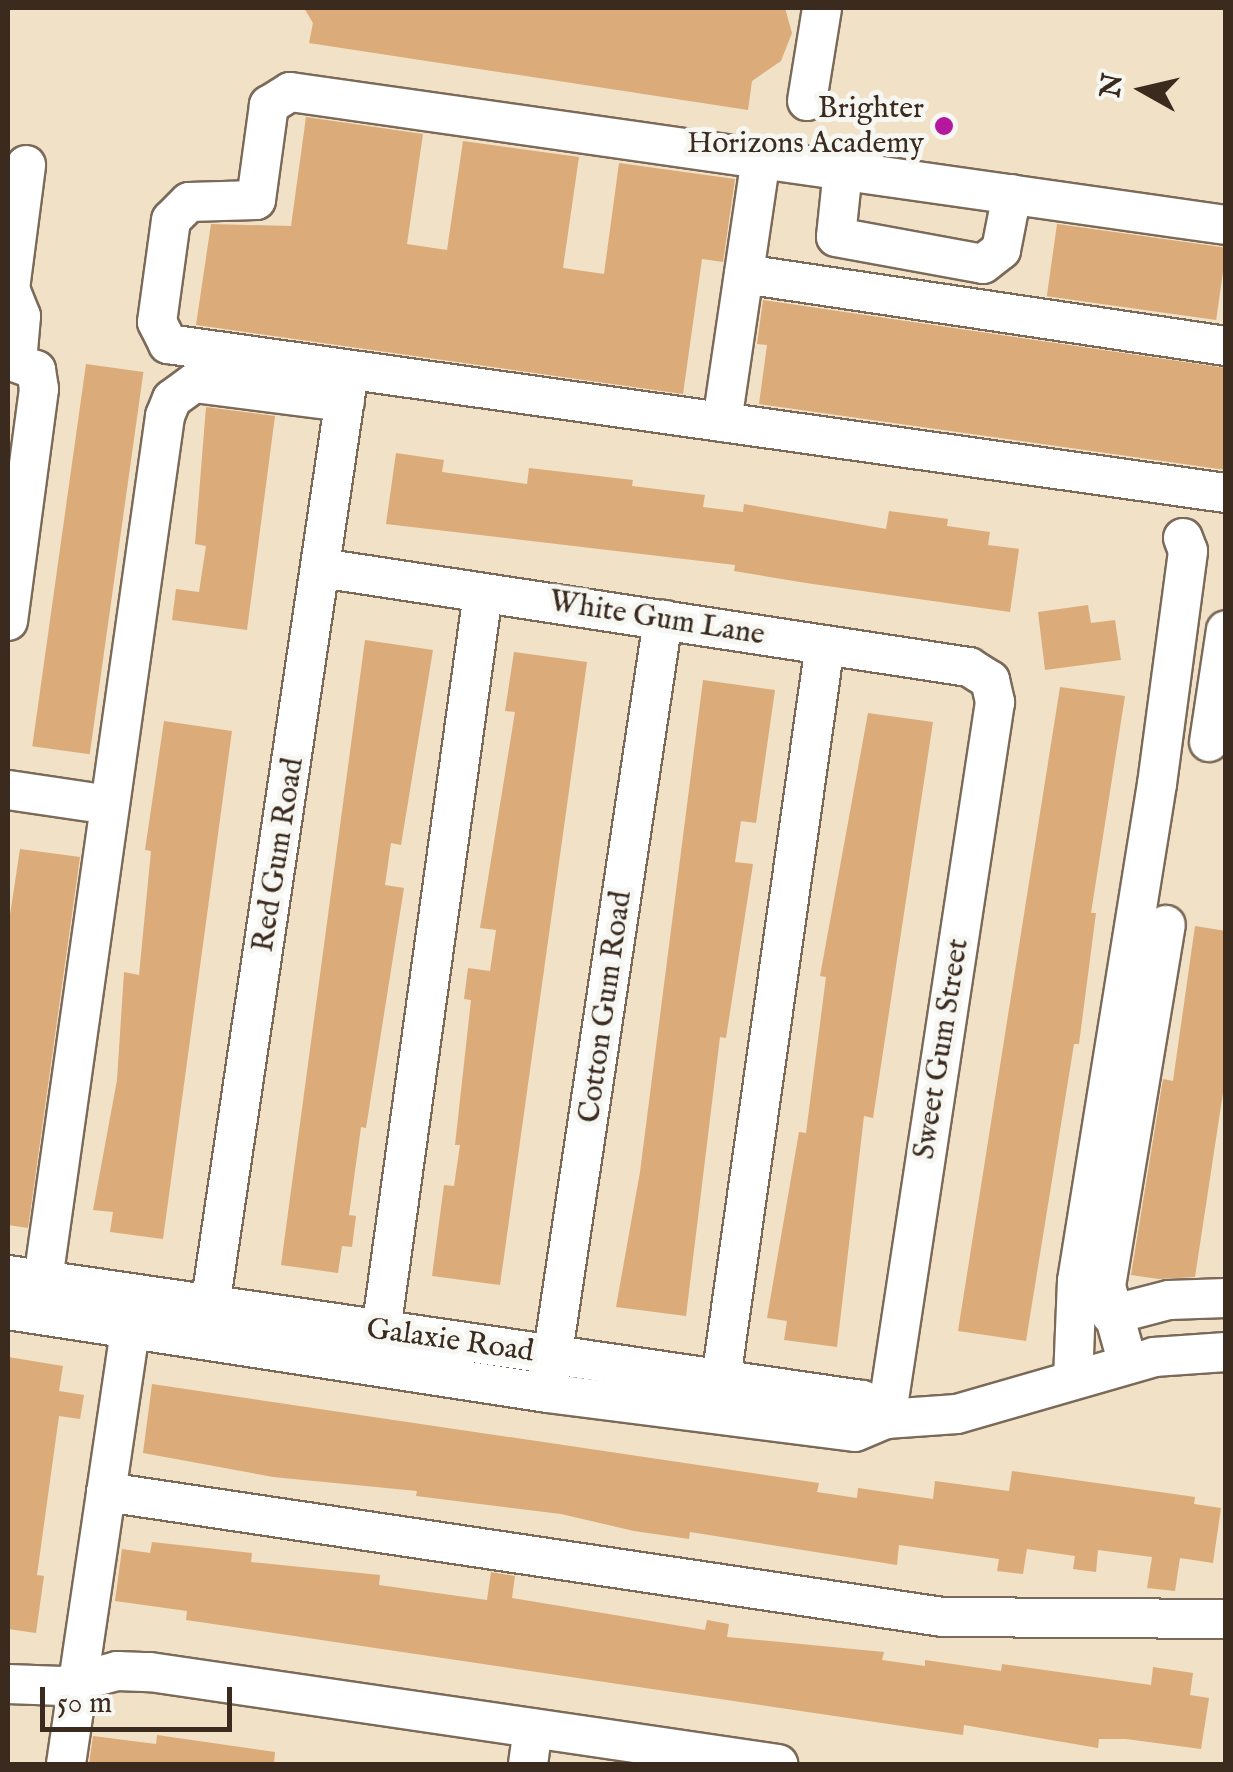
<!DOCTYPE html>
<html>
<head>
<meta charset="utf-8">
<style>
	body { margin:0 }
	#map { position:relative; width:1233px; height:1772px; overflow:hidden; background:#f1e1c6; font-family:"IM FELL English",serif }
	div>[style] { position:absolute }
	.building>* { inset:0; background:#dbab7a; transform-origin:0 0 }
	.roads { filter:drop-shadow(2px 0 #7b6a59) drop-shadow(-2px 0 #7b6a59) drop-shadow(0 2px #7b6a59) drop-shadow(0 -2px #7b6a59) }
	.minor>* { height:38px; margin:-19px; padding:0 19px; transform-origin:19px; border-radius:19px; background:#fff }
	.dots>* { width:28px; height:28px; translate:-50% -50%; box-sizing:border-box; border:5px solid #f6f6f2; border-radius:50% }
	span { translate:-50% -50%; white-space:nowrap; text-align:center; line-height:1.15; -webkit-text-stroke:10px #f6f6f2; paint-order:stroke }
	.poi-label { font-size:30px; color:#3b2a1e }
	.right { translate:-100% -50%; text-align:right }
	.street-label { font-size:30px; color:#3b2a1e }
	.frame { position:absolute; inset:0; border:10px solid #3b2a1e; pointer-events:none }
	.north { position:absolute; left:1093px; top:40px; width:100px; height:100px; -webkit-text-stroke:8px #f6f6f2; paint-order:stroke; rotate:278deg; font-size:28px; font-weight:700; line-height:40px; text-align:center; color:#3b2a1e }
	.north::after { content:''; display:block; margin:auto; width:35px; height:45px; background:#3b2a1e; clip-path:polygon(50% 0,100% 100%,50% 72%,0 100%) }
	.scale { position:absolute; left:40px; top:1687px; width:192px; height:45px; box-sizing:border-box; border:5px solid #3b2a1e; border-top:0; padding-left:12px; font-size:30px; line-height:35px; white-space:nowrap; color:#3b2a1e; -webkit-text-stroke:8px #f6f6f2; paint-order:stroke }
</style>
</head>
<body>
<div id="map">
	<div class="building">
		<div style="clip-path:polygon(304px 8px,785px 8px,792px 33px,781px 61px,752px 81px,748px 110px,309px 43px,313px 23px)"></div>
		<div style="clip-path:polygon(306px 117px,423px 134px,407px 244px,447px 250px,463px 141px,579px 157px,563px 268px,604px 274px,619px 163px,735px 179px,723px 262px,702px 259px,683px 394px,196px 325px,211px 224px,291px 226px)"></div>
		<div style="left:1057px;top:224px;width:171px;height:73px;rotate:8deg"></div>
		<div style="clip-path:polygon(763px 300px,1226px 368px,1226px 470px,759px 404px,767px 345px,757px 344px)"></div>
		<div style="left:86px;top:364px;width:58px;height:386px;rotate:8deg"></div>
		<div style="clip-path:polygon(206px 407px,275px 416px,247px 630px,172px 620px,176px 589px,199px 592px,206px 546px,195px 544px)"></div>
		<div style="clip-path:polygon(396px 453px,444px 460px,442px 472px,527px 484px,529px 468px,633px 480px,632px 486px,705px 495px,703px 507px,743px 512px,744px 504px,886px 529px,889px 511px,948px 519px,947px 526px,990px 532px,988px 545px,1019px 549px,1010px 612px,806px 583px,734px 571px,735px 565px,386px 524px)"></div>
		<div style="clip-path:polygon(1088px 605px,1091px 623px,1115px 620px,1121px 660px,1045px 670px,1038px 612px)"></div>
		<div style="clip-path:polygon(365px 640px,433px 650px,401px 845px,391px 843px,385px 885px,404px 888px,366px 1128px,361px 1127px,349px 1215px,356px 1216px,352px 1247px,342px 1246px,338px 1273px,281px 1265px)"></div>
		<div style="clip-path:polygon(514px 652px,587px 662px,500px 1285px,432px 1276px,444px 1185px,454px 1186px,460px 1145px,455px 1145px,471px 1000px,464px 999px,468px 968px,490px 971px,496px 930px,480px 928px,515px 712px,505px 711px)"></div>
		<div style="clip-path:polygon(703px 680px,775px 690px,756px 823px,741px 821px,735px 862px,753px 864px,726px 1038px,720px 1037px,686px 1316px,616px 1307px,640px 1172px)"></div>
		<div style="clip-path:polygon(1060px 687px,1125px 696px,1091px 913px,1096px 913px,1079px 1044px,1074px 1044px,1026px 1341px,958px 1331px)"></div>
		<div style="clip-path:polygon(868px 713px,933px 722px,873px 1118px,864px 1116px,837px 1347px,784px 1340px,787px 1321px,767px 1318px,799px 1132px,806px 1133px,826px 977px,820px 976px)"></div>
		<div style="clip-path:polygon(164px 721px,232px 731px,163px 1239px,110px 1232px,113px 1212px,93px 1210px,117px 1080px,124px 972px,139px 975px,151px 851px,145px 850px)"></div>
		<div style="clip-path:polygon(20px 849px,80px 857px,28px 1228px,8px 1225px,8px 928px)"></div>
		<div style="clip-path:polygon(1195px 926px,1226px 931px,1226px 1073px,1195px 1277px,1159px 1279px,1131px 1275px,1163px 1079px,1173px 1081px)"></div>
		<div style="clip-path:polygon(8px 1357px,63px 1366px,59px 1391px,84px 1395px,80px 1419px,59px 1416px,37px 1575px,44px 1576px,36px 1633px,8px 1629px)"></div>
		<div style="clip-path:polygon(152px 1384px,819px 1483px,817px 1492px,857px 1498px,858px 1488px,933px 1499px,935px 1481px,1009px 1491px,1012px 1471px,1195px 1497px,1194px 1504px,1221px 1508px,1213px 1563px,1180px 1558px,1175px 1591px,1147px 1588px,1152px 1557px,1098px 1550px,1096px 1572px,1073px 1569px,1075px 1556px,1027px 1549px,1023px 1574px,997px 1571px,999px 1559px,899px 1545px,897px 1565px,690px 1532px,689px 1539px,634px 1531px,561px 1514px,416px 1496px,417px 1491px,273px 1477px,143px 1453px)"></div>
		<div style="clip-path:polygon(152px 1542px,252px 1553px,251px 1562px,380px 1575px,379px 1585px,487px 1600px,491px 1572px,515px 1576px,512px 1598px,705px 1630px,707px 1620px,729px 1624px,727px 1637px,884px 1652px,882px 1660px,925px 1666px,925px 1660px,1001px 1671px,1002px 1664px,1151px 1685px,1153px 1667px,1193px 1673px,1190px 1695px,1209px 1698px,1201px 1749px,1126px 1739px,1099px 1739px,1098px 1748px,964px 1725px,963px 1735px,186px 1620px,187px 1611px,115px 1601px,122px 1549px,150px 1553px)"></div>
		<div style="clip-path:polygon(157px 1735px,275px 1752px,274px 1764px,89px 1764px,93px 1736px,156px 1744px)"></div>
	</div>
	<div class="roads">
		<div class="minor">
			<div style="left:807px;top:101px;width:94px;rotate:-80.8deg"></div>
			<div style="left:843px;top:170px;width:67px;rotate:96deg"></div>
			<div style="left:836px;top:237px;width:149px;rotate:10.4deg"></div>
			<div style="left:983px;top:264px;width:23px;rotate:-38deg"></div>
			<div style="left:1001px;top:250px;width:57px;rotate:-78.9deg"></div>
			<div style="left:1226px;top:225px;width:945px;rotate:-171.91deg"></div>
			<div style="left:290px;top:92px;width:25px;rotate:148deg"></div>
			<div style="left:269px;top:105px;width:96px;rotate:97.8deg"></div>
			<div style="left:256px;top:200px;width:67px;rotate:178.3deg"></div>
			<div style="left:189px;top:202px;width:25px;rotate:135deg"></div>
			<div style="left:171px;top:220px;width:103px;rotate:97.8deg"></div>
			<div style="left:157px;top:322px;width:25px;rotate:63deg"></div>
			<div style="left:168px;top:344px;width:1068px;rotate:8.02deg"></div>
			<div style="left:744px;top:274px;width:487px;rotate:8.5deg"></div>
			<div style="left:8px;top:360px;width:30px;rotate:20deg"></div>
			<div style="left:36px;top:370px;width:19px;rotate:81deg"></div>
			<div style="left:39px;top:389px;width:234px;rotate:97.6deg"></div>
			<div style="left:17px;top:362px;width:46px;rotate:-85deg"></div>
			<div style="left:21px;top:316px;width:29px;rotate:-112deg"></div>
			<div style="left:10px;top:289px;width:125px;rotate:-82.6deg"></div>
			<div style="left:722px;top:422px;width:266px;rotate:-81.6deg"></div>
			<div style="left:321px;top:568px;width:656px;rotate:8.69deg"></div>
			<div style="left:969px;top:667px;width:25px;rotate:32deg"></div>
			<div style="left:990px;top:680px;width:23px;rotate:77deg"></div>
			<div style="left:995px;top:702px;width:725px;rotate:98.64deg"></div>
			<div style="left:1209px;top:742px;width:113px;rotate:-81.4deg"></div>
			<div style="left:8px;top:790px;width:82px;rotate:8.4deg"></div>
			<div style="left:8px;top:1275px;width:863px;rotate:8.33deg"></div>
			<div style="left:862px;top:1400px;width:31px;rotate:38deg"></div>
			<div style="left:43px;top:1280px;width:873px;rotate:-81.96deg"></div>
			<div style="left:165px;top:416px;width:18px;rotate:-68deg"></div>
			<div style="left:172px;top:399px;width:27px;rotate:-36deg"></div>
			<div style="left:194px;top:383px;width:152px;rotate:7.2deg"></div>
			<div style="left:8px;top:1310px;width:545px;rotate:8.75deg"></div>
			<div style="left:547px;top:1393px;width:310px;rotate:7.2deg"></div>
			<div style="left:855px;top:1432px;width:34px;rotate:-23deg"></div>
			<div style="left:886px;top:1419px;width:71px;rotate:-4deg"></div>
			<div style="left:957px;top:1414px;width:205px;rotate:-16.1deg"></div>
			<div style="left:1154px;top:1357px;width:72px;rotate:-4deg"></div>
			<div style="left:1111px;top:1315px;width:60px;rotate:-14.5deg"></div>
			<div style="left:1169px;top:1300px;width:57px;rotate:-2deg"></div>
			<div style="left:381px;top:1331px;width:745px;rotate:-82.13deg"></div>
			<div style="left:205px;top:1340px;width:974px;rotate:-81.55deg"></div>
			<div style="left:1128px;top:1364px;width:81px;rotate:-105.8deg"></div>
			<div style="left:1106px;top:1286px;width:366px;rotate:-80.6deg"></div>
			<div style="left:549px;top:1379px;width:768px;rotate:-81.46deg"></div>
			<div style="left:721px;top:1379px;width:741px;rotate:-81.94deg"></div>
			<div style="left:1073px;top:1380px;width:99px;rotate:-87.7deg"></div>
			<div style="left:1077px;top:1281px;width:503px;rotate:-80.86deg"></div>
			<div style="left:1157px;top:784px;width:235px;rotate:-82.4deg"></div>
			<div style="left:1188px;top:551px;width:14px;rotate:-111deg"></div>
			<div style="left:106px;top:1492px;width:845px;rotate:8.5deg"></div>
			<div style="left:942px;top:1617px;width:284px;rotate:0.4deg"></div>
			<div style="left:8px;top:1684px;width:54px;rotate:2.1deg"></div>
			<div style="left:62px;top:1686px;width:57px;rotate:-15.3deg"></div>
			<div style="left:117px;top:1671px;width:33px;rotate:2deg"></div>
			<div style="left:150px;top:1672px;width:635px;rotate:8.33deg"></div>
			<div style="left:66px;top:1764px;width:440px;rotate:-81.6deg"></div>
			<div style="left:528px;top:1764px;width:36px;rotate:-82deg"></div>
		</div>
	</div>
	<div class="dots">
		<div style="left:944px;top:126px;background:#b5179e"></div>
	</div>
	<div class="poi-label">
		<span class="right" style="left:924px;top:126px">Brighter<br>Horizons Academy</span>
	</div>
	<div class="street-label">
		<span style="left:657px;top:619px;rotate:9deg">White Gum Lane</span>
		<span style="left:279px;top:855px;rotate:-81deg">Red Gum Road</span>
		<span style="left:606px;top:1007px;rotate:-82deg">Cotton Gum Road</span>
		<span style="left:942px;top:1049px;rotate:-81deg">Sweet Gum Street</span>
		<span style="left:450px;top:1341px;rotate:8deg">Galaxie Road</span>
	</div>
	<div class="frame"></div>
	<div class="north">N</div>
	<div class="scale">50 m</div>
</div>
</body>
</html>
